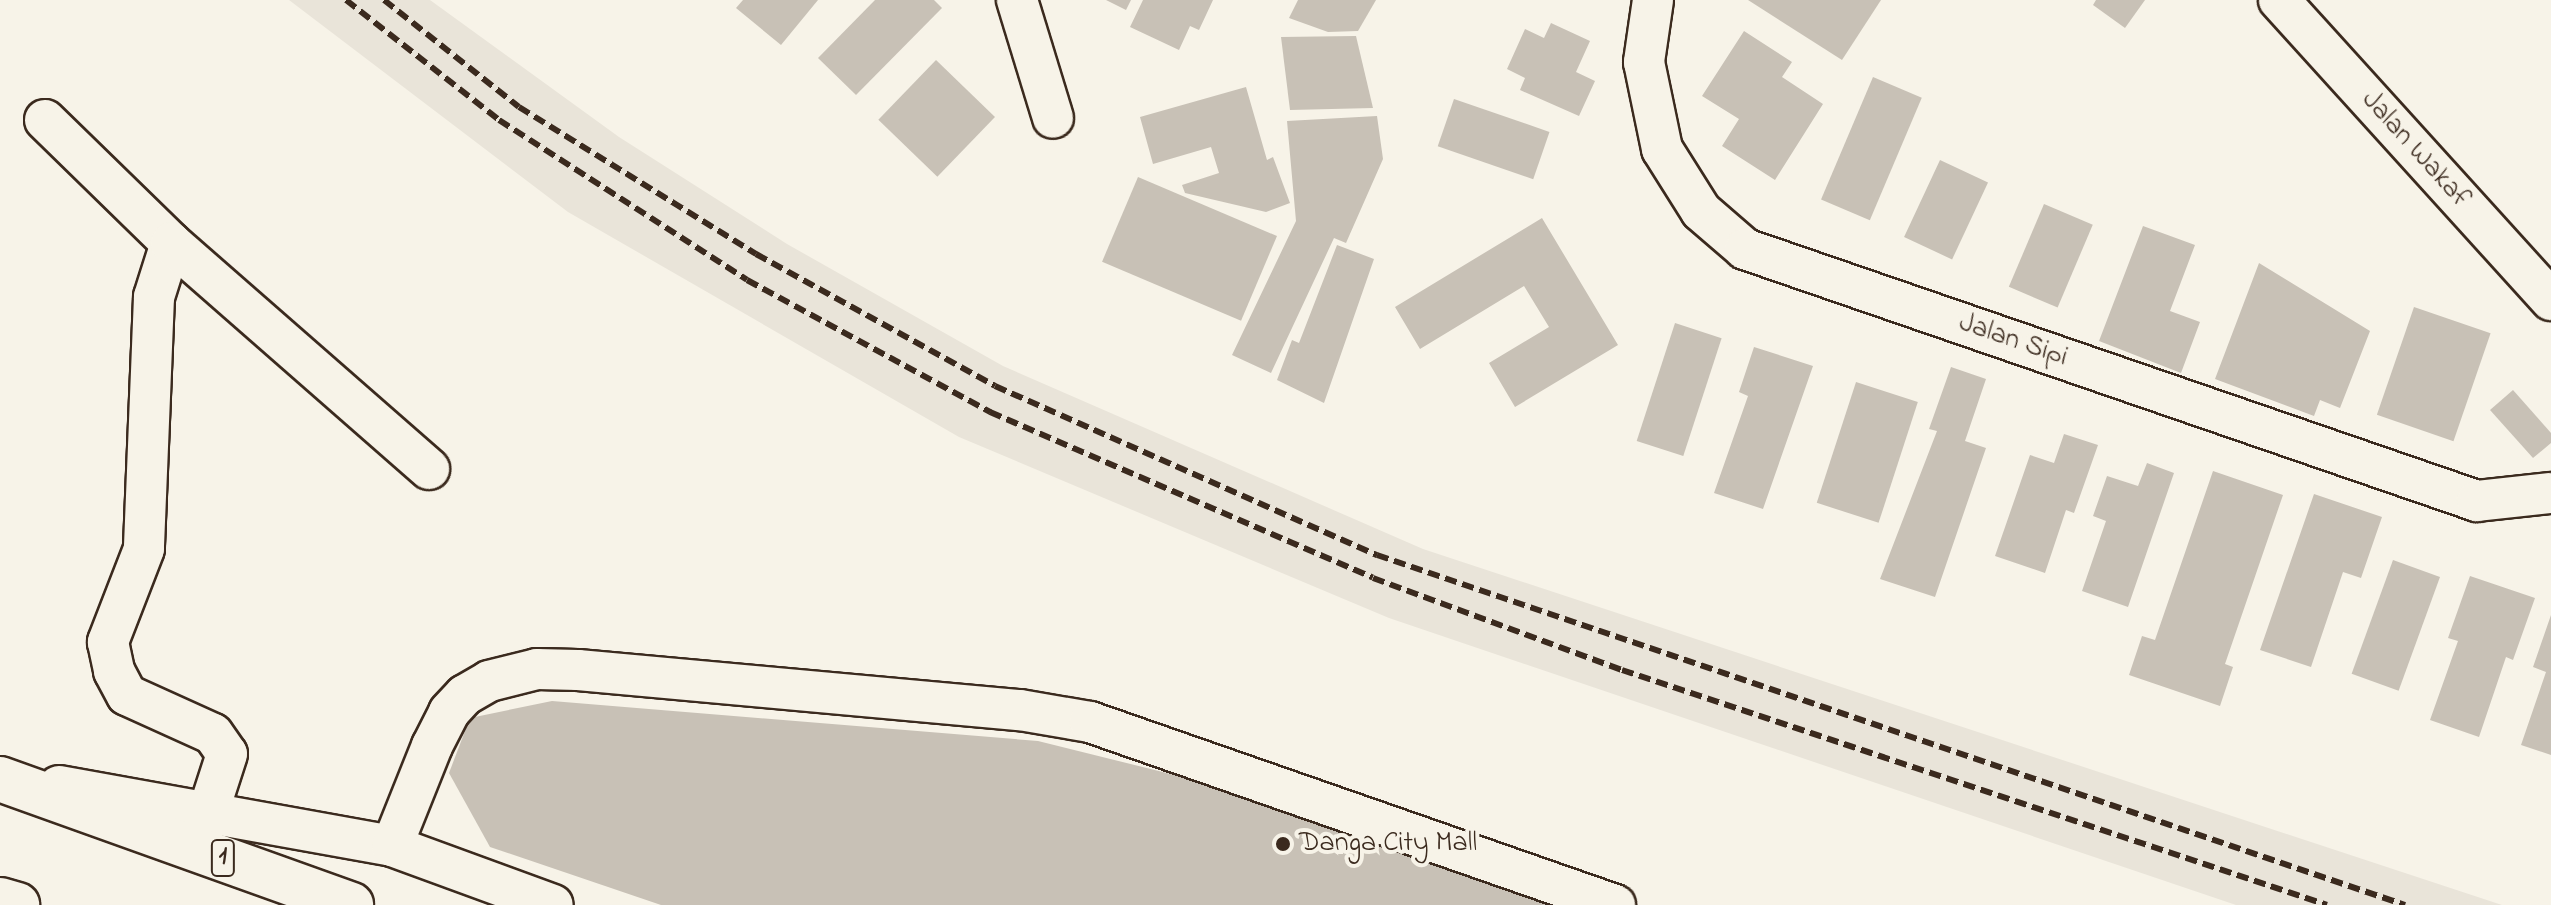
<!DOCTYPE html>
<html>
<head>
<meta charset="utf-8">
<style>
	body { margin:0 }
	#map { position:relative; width:2551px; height:905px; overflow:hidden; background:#f7f3e8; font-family:"Indie Flower",sans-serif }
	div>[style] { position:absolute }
	.built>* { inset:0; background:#e9e4d9 }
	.building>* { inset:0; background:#c8c1b6; transform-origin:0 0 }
	.roads { filter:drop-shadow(2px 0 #3b2a1e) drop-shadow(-2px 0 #3b2a1e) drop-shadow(0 2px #3b2a1e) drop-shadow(0 -2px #3b2a1e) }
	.minor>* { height:40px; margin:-20px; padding:0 20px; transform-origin:20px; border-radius:20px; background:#f7f3e8 }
	.highway>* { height:44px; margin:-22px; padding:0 22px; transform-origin:22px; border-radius:22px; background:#f7f3e8 }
	.rail>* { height:6px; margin-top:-3px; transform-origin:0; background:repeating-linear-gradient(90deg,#3b2a1e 0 12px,transparent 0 18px) }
	.dots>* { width:22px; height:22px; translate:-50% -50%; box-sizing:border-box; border:4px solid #f7f3e8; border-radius:50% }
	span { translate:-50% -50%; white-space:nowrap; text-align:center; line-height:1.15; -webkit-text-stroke:8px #f7f3e8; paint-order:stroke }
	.shield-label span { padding:2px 6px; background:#f7f3e8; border:2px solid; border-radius:6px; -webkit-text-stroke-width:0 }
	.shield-label { font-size:26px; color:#3b2a1e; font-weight:700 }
	.street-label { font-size:28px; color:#3b2a1e }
	.poi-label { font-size:28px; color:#3b2a1e }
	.left { translate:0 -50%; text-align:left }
</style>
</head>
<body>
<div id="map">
	<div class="built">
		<div style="clip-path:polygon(289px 0,430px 0,619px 137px,787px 244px,1003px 366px,1423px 549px,2502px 905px,2236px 905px,1389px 618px,959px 437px,568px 212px)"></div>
	</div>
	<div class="building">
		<div style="clip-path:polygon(743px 0,818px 0,781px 45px,736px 8px)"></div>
		<div style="clip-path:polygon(875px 0,934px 0,942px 8px,856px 95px,818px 58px)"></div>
		<div style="clip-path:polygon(1106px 0,1131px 0,1126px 10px)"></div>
		<div style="clip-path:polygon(1143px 0,1213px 0,1199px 30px,1190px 26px,1179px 50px,1130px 27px)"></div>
		<div style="clip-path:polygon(1298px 0,1376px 0,1358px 31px,1328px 32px,1289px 18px)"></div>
		<div style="clip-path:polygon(1748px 0,1881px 0,1842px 60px)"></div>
		<div style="clip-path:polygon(2096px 0,2145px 0,2125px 28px,2093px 5px)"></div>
		<div style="clip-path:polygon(1551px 23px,1590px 41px,1576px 72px,1595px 81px,1579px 116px,1520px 90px,1525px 78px,1507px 69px,1525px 29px,1544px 38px)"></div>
		<div style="clip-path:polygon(1744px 31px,1792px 62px,1782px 77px,1823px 104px,1775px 180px,1722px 146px,1739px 119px,1702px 96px)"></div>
		<div style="clip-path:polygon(1356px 36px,1373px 108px,1290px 110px,1281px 37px)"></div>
		<div style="left:936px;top:60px;width:82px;height:83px;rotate:44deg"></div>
		<div style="left:1873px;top:77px;width:53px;height:133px;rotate:23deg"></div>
		<div style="clip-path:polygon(1246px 87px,1267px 160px,1273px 157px,1290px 203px,1266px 212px,1185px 193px,1182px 185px,1219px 173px,1211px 147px,1153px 164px,1140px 117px)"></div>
		<div style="left:1454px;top:99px;width:101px;height:50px;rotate:19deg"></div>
		<div style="clip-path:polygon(1377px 116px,1383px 159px,1346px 243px,1334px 238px,1271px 373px,1232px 355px,1296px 221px,1287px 121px)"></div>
		<div style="left:1940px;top:160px;width:53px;height:85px;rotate:25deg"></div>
		<div style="left:1138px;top:177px;width:151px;height:92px;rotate:23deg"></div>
		<div style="left:2044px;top:204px;width:53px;height:90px;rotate:23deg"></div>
		<div style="clip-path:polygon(1542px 218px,1618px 345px,1515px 407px,1489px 363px,1549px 327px,1524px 286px,1420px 349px,1395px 307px)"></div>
		<div style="clip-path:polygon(2143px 226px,2195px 245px,2170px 311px,2200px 322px,2181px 373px,2099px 341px)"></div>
		<div style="clip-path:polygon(1337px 245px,1374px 259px,1324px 403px,1277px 380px,1292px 340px,1299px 343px)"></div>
		<div style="clip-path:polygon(2259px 263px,2370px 331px,2340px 408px,2320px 400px,2314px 416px,2215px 379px)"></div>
		<div style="left:2414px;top:307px;width:81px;height:114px;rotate:19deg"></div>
		<div style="left:1675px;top:323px;width:49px;height:124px;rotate:18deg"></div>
		<div style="clip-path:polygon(1754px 347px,1813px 366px,1763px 509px,1714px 493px,1748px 396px,1739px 392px)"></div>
		<div style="clip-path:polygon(1951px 367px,1986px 379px,1965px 441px,1986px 448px,1935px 597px,1880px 579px,1937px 431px,1929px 429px)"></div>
		<div style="left:1856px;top:382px;width:65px;height:127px;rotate:18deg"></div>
		<div style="clip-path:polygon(2513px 390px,2551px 433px,2551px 443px,2533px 458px,2490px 410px)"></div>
		<div style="clip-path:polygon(2064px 434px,2098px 445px,2074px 513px,2066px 510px,2045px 573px,1995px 556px,2030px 455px,2054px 463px)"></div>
		<div style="clip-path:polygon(2147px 463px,2174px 473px,2128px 607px,2082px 591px,2106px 521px,2093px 516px,2107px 476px,2138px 486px)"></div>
		<div style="clip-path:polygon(2213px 471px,2283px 495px,2225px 664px,2233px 667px,2220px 706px,2129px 675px,2142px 636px,2155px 640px)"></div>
		<div style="clip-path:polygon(2314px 494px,2382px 517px,2361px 578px,2343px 572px,2311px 667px,2260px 650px)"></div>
		<div style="left:2393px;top:560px;width:50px;height:121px;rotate:20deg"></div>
		<div style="clip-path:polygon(2470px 576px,2535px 598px,2513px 660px,2506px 657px,2479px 737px,2430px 720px,2458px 641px,2448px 638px)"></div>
		<div style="clip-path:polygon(2551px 615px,2551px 755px,2521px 745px,2546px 672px,2533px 667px)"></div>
		<div style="clip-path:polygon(552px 701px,1038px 741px,1203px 782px,1563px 905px,661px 905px,490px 847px,449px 773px,470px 718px)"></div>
	</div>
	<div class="roads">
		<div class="minor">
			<div style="left:1017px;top:0;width:123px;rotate:73deg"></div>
			<div style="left:1653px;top:0;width:63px;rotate:98.3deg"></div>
			<div style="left:1644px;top:62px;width:89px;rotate:78.3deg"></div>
			<div style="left:1662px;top:149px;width:73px;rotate:57.8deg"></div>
			<div style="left:1701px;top:211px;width:58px;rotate:40.8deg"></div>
			<div style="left:1745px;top:249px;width:774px;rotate:19deg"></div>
			<div style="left:2477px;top:501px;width:74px;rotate:-6.2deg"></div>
			<div style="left:2279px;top:0;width:405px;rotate:47.8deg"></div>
			<div style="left:45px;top:120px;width:176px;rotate:44.3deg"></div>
			<div style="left:171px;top:243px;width:57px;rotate:107.5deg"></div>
			<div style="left:154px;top:297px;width:252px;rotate:92.3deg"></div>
			<div style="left:144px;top:549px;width:100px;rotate:111.2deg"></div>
			<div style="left:108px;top:642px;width:30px;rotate:78deg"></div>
			<div style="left:114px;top:671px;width:27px;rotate:62deg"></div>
			<div style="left:127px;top:695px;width:94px;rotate:24.4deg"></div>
			<div style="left:213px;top:734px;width:24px;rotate:55deg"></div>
			<div style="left:227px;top:754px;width:62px;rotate:107.9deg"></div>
			<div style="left:171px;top:243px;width:343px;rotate:41.2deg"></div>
			<div style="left:59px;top:786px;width:338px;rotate:10.2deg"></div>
			<div style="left:392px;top:846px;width:171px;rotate:20.1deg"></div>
			<div style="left:392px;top:846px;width:108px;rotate:-68.2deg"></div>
			<div style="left:432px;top:746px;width:38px;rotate:-63deg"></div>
			<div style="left:449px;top:712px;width:23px;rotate:-47deg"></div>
			<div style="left:465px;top:695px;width:28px;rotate:-30deg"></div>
			<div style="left:489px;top:681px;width:49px;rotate:-14deg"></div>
			<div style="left:537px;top:669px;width:41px;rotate:1.4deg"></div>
			<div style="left:578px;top:670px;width:444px;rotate:5.2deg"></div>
			<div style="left:1020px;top:710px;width:71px;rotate:9.7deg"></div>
			<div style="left:1090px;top:722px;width:556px;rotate:19.22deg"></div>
		</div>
		<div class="highway">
			<div style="left:0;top:779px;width:373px;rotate:19.7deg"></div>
			<div style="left:0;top:900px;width:18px;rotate:16deg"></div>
		</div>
	</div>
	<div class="rail">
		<div style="left:346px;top:0;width:194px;rotate:38.1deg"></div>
		<div style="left:499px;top:120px;width:295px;rotate:32.8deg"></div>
		<div style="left:747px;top:280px;width:277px;rotate:28.5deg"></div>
		<div style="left:990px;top:412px;width:417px;rotate:23.4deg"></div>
		<div style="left:1373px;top:578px;width:265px;rotate:20.3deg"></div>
		<div style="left:1622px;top:670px;width:743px;rotate:18.43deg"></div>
		<div style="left:384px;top:0;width:172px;rotate:38.4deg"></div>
		<div style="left:519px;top:107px;width:279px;rotate:31.8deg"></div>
		<div style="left:756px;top:254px;width:273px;rotate:28.9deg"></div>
		<div style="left:995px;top:386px;width:418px;rotate:23.9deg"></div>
		<div style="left:1377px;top:555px;width:1086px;rotate:18.8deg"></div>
	</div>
	<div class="dots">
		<div style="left:1283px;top:844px;background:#3b2a1e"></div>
	</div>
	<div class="shield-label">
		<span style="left:223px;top:858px">1</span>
	</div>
	<div class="street-label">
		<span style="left:2415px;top:150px;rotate:48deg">Jalan Wakaf</span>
		<span style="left:2013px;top:341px;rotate:19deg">Jalan Sipi</span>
	</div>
	<div class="poi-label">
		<span class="left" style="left:1299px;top:844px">Danga City Mall</span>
	</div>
</div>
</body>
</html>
